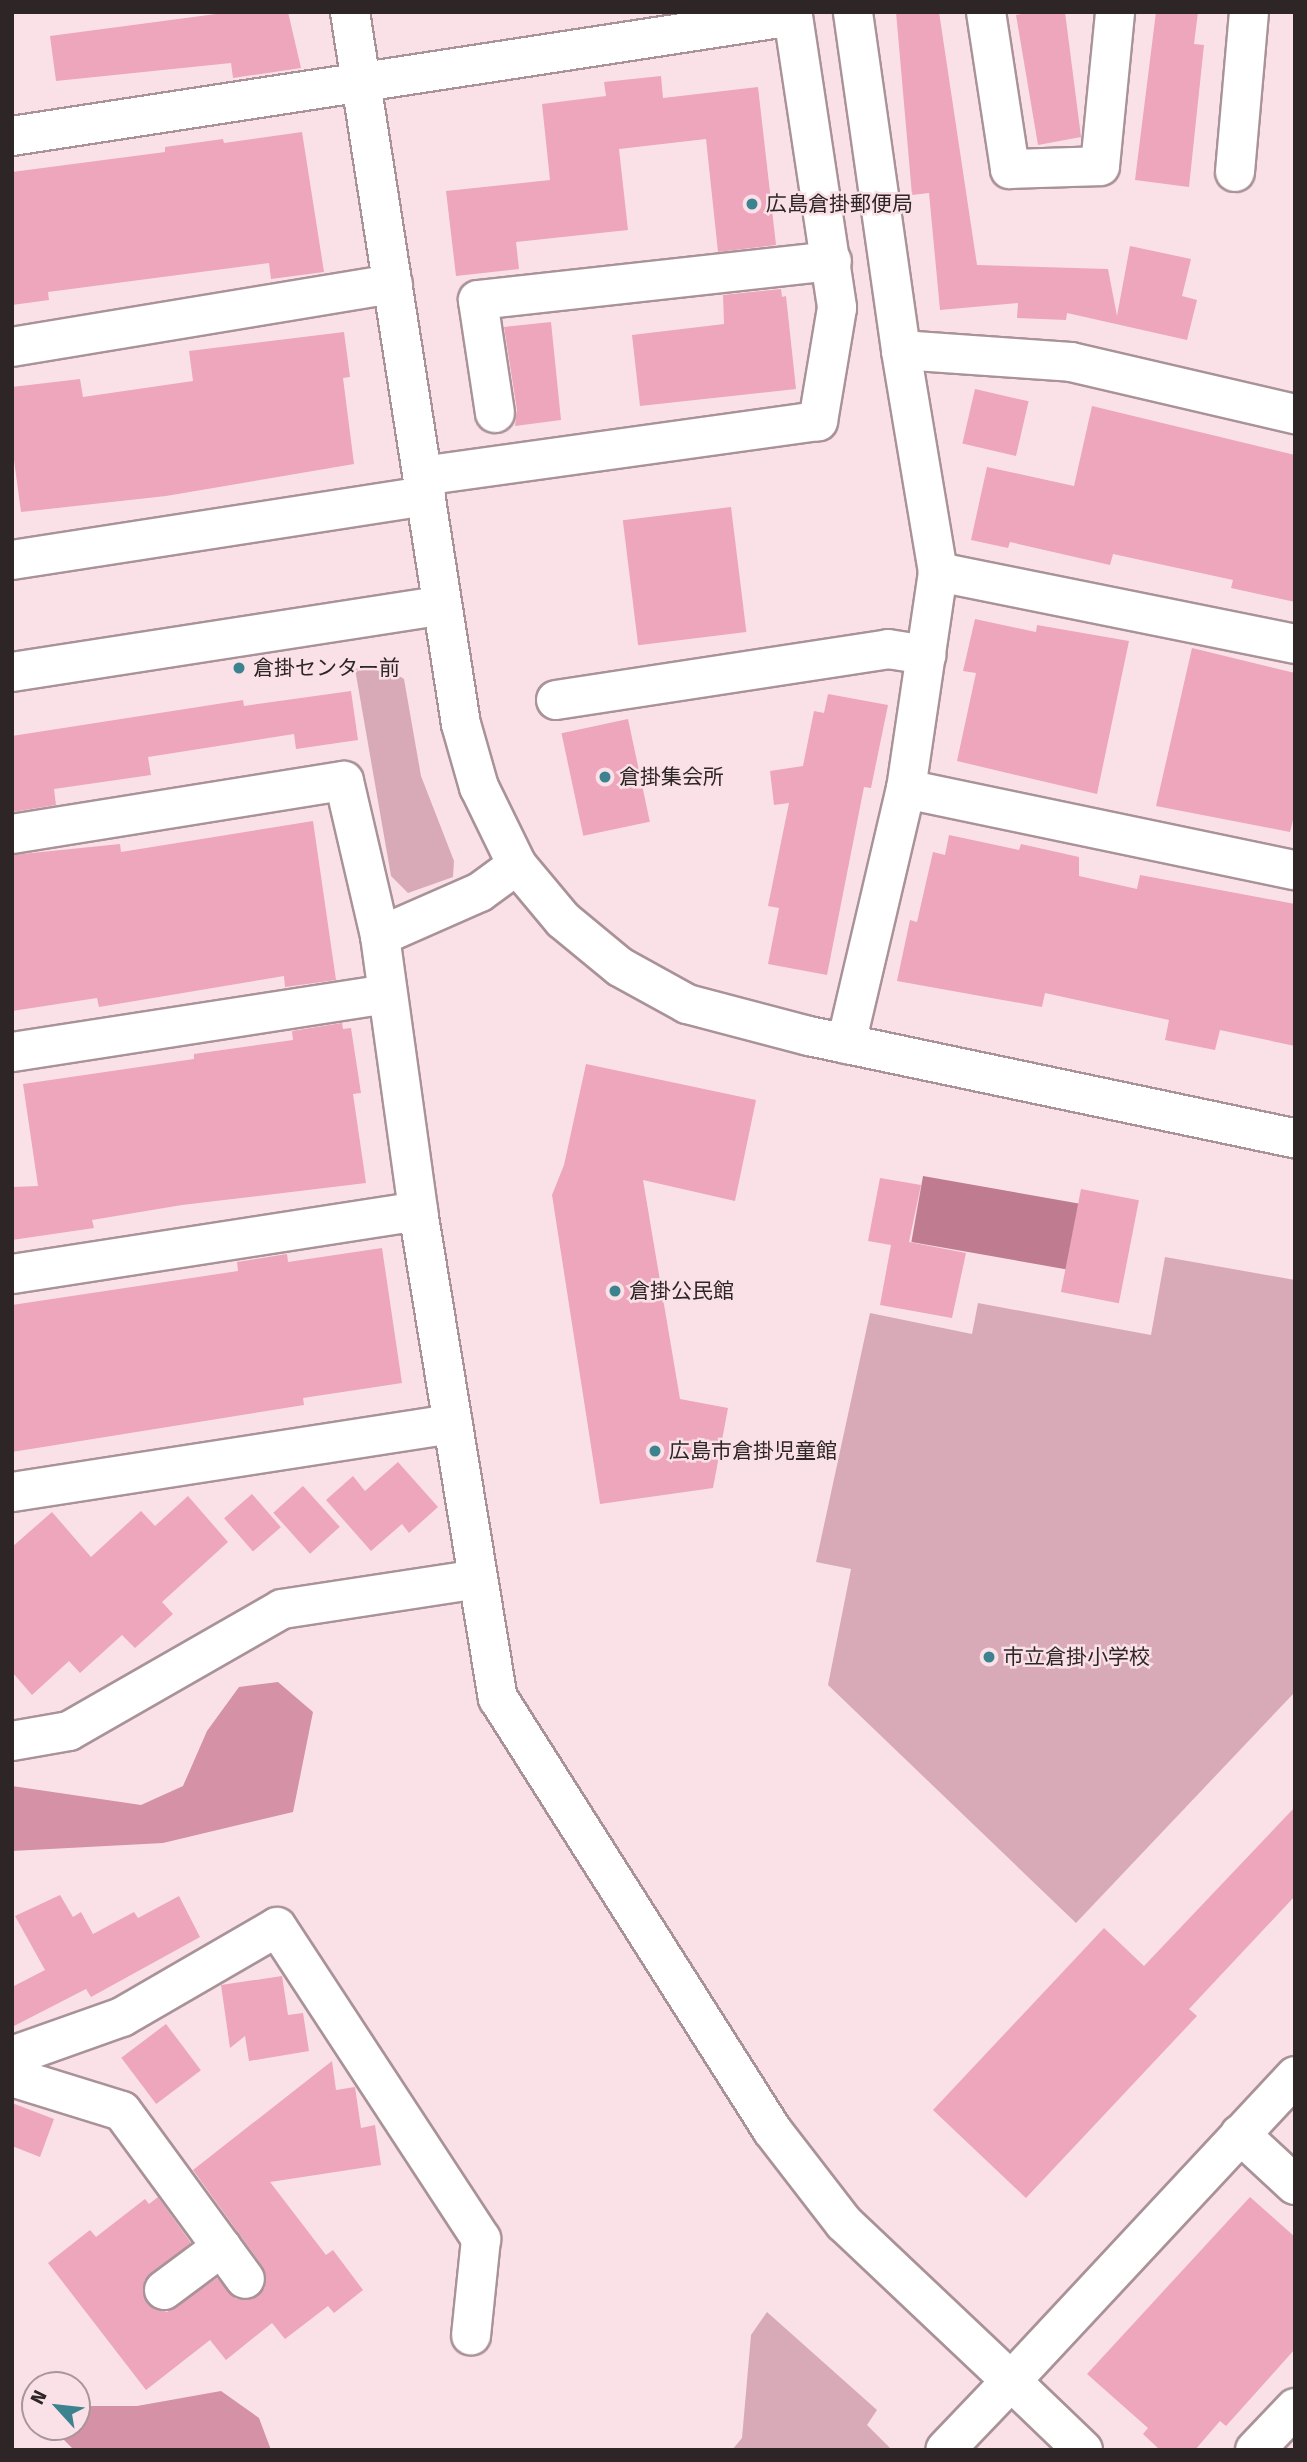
<!DOCTYPE html>
<html>
<head>
<meta charset="utf-8">
<style>
	body { margin:0 }
	#map { position:relative; width:1307px; height:2462px; overflow:hidden; background:#fae1e8; font-family:"Fira Sans","Noto Sans JP",sans-serif }
	div>[style] { position:absolute }
	.green>* { inset:0; background:#d8aab7 }
	.forest>* { inset:0; background:#d591a5 }
	.water>* { inset:0; background:#bf7c91; transform-origin:0 0 }
	.building>* { inset:0; background:#eda6bb; transform-origin:0 0 }
	.roads { filter:drop-shadow(2px 0 #a99298) drop-shadow(-2px 0 #a99298) drop-shadow(0 2px #a99298) drop-shadow(0 -2px #a99298) }
	.minor>* { height:38px; margin:-19px; padding:0 19px; transform-origin:19px; border-radius:19px; background:#fff }
	.dots>* { width:19px; height:19px; translate:-50% -50%; box-sizing:border-box; border:4px solid #fae1e8; border-radius:50% }
	span { translate:-50% -50%; white-space:nowrap; text-align:center; line-height:1.15; -webkit-text-stroke:5px #fae1e8; paint-order:stroke }
	.poi-label { font-size:21px; color:#2e2527 }
	.left { translate:0 -50%; text-align:left }
	.frame { position:absolute; inset:0; border:14px solid #2e2527; pointer-events:none }
	.north { position:absolute; left:21px; top:2371px; width:70px; height:70px; box-sizing:border-box; background:#fae1e8; border:2px solid #a8969b; border-radius:50%; rotate:297deg; font-size:19px; font-weight:700; line-height:28px; text-align:center; color:#2e2527 }
	.north::after { content:''; display:block; margin:auto; width:24px; height:32px; background:#3d838f; clip-path:polygon(50% 0,100% 100%,50% 72%,0 100%) }
</style>
</head>
<body>
<div id="map">
	<div class="green">
		<div style="clip-path:polygon(378px 663px,404px 679px,421px 776px,454px 861px,453px 877px,408px 893px,391px 876px,355px 669px)"></div>
		<div style="clip-path:polygon(1165px 1257px,1295px 1280px,1295px 1692px,1076px 1923px,828px 1685px,851px 1569px,816px 1562px,870px 1313px,972px 1334px,978px 1303px,1151px 1335px)"></div>
		<div style="clip-path:polygon(767px 2312px,877px 2410px,867px 2425px,892px 2450px,732px 2450px,742px 2438px,751px 2335px)"></div>
	</div>
	<div class="forest">
		<div style="clip-path:polygon(278px 1682px,313px 1712px,293px 1812px,163px 1843px,12px 1851px,12px 1786px,141px 1805px,183px 1786px,207px 1731px,239px 1687px)"></div>
		<div style="clip-path:polygon(221px 2391px,259px 2418px,271px 2450px,74px 2450px,51px 2427px,77px 2427px,77px 2406px,137px 2406px)"></div>
	</div>
	<div class="water">
		<div style="left:923px;top:1176px;width:158px;height:67px;rotate:10deg"></div>
	</div>
	<div class="building">
		<div style="clip-path:polygon(231px 12px,288px 12px,301px 68px,233px 78px,231px 63px,56px 81px,50px 36px)"></div>
		<div style="clip-path:polygon(896px 12px,939px 12px,977px 265px,1108px 269px,1117px 316px,1130px 246px,1191px 259px,1182px 296px,1197px 300px,1187px 340px,1067px 313px,1066px 320px,1017px 318px,1018px 303px,940px 310px,929px 193px,912px 195px)"></div>
		<div style="clip-path:polygon(1033px 12px,1065px 12px,1081px 137px,1038px 145px,1016px 15px)"></div>
		<div style="clip-path:polygon(1156px 12px,1198px 12px,1194px 44px,1204px 45px,1189px 187px,1135px 180px)"></div>
		<div style="clip-path:polygon(661px 76px,663px 98px,758px 87px,776px 245px,718px 252px,706px 139px,619px 149px,628px 230px,516px 242px,519px 269px,456px 276px,446px 191px,550px 180px,542px 104px,606px 96px,604px 82px)"></div>
		<div style="clip-path:polygon(302px 132px,324px 272px,271px 279px,269px 263px,48px 292px,49px 300px,12px 305px,12px 172px,165px 152px,165px 147px,223px 139px,224px 143px)"></div>
		<div style="clip-path:polygon(781px 289px,782px 297px,786px 296px,796px 389px,640px 406px,632px 335px,724px 324px,723px 295px)"></div>
		<div style="clip-path:polygon(551px 322px,561px 420px,515px 426px,517px 410px,504px 327px)"></div>
		<div style="clip-path:polygon(344px 332px,350px 377px,343px 378px,354px 464px,166px 496px,21px 512px,12px 445px,12px 387px,80px 379px,83px 397px,193px 381px,189px 351px)"></div>
		<div style="left:975px;top:389px;width:55px;height:56px;rotate:13deg"></div>
		<div style="clip-path:polygon(1092px 406px,1295px 455px,1295px 602px,1231px 588px,1233px 580px,1113px 554px,1110px 565px,1010px 542px,1008px 548px,971px 540px,987px 467px,1074px 486px)"></div>
		<div style="left:731px;top:507px;width:126px;height:109px;rotate:83deg"></div>
		<div style="clip-path:polygon(975px 619px,1036px 632px,1037px 625px,1129px 641px,1097px 794px,957px 761px,976px 673px,963px 671px)"></div>
		<div style="clip-path:polygon(1192px 648px,1295px 673px,1295px 812px,1290px 832px,1156px 806px)"></div>
		<div style="clip-path:polygon(351px 691px,358px 740px,296px 749px,294px 734px,148px 757px,151px 775px,54px 789px,56px 805px,12px 812px,12px 736px,243px 700px,244px 706px)"></div>
		<div style="clip-path:polygon(828px 694px,888px 705px,871px 788px,864px 787px,827px 975px,768px 964px,779px 908px,768px 906px,789px 803px,774px 805px,770px 771px,803px 766px,814px 711px,824px 713px)"></div>
		<div style="left:628px;top:719px;width:105px;height:68px;rotate:78deg"></div>
		<div style="clip-path:polygon(313px 821px,336px 980px,285px 987px,284px 976px,99px 1007px,97px 998px,12px 1011px,12px 855px,120px 844px,121px 852px)"></div>
		<div style="clip-path:polygon(949px 835px,1019px 850px,1021px 844px,1079px 857px,1079px 876px,1137px 889px,1140px 875px,1295px 904px,1295px 1046px,1220px 1030px,1215px 1050px,1165px 1040px,1169px 1020px,1045px 993px,1042px 1007px,897px 981px,910px 920px,917px 922px,933px 852px,945px 855px)"></div>
		<div style="clip-path:polygon(342px 1023px,343px 1029px,351px 1028px,361px 1093px,353px 1094px,366px 1183px,182px 1205px,92px 1220px,94px 1228px,12px 1240px,12px 1187px,38px 1186px,23px 1084px,194px 1059px,194px 1054px,293px 1040px,292px 1031px)"></div>
		<div style="clip-path:polygon(586px 1064px,756px 1100px,735px 1201px,643px 1180px,680px 1399px,728px 1408px,713px 1488px,600px 1504px,552px 1195px,564px 1165px)"></div>
		<div style="clip-path:polygon(880px 1178px,921px 1185px,909px 1242px,966px 1253px,952px 1318px,880px 1305px,891px 1245px,868px 1241px)"></div>
		<div style="left:1081px;top:1189px;width:59px;height:105px;rotate:11deg"></div>
		<div style="clip-path:polygon(382px 1248px,402px 1383px,303px 1398px,304px 1405px,12px 1452px,12px 1305px,238px 1271px,237px 1262px,287px 1254px,288px 1262px)"></div>
		<div style="clip-path:polygon(398px 1462px,438px 1507px,409px 1533px,402px 1524px,371px 1551px,326px 1500px,353px 1476px,365px 1491px)"></div>
		<div style="left:303px;top:1486px;width:55px;height:40px;rotate:48deg"></div>
		<div style="left:252px;top:1494px;width:44px;height:37px;rotate:49deg"></div>
		<div style="clip-path:polygon(188px 1496px,228px 1542px,162px 1602px,173px 1614px,135px 1648px,122px 1635px,80px 1673px,69px 1661px,32px 1695px,12px 1672px,12px 1547px,52px 1512px,91px 1557px,141px 1511px,155px 1526px)"></div>
		<div style="clip-path:polygon(1295px 1807px,1295px 1896px,1189px 2009px,1197px 2016px,1026px 2198px,933px 2110px,1104px 1928px,1144px 1966px)"></div>
		<div style="clip-path:polygon(60px 1895px,73px 1917px,81px 1912px,93px 1934px,134px 1912px,138px 1918px,179px 1896px,200px 1937px,91px 1997px,86px 1989px,12px 2027px,12px 1987px,45px 1970px,15px 1916px)"></div>
		<div style="clip-path:polygon(282px 1976px,288px 2015px,303px 2013px,309px 2051px,249px 2061px,245px 2036px,230px 2048px,221px 1985px)"></div>
		<div style="left:166px;top:2024px;width:58px;height:56px;rotate:53deg"></div>
		<div style="clip-path:polygon(332px 2061px,336px 2090px,355px 2087px,361px 2128px,375px 2125px,381px 2165px,270px 2182px,326px 2255px,333px 2250px,363px 2290px,334px 2313px,328px 2306px,285px 2339px,272px 2323px,226px 2360px,210px 2340px,146px 2390px,48px 2263px,90px 2230px,96px 2237px,145px 2199px,149px 2204px,158px 2197px,191px 2243px,144px 2281px,147px 2304px,167px 2312px,217px 2278px,236px 2299px,257px 2297px,265px 2287px,263px 2267px,193px 2170px)"></div>
		<div style="clip-path:polygon(12px 2103px,54px 2119px,40px 2157px,12px 2146px)"></div>
		<div style="clip-path:polygon(1250px 2197px,1295px 2237px,1295px 2349px,1226px 2426px,1220px 2421px,1195px 2450px,1160px 2450px,1143px 2434px,1148px 2428px,1087px 2374px)"></div>
	</div>
	<div class="roads">
		<div class="minor">
			<div style="left:350px;top:12px;width:721px;rotate:81.14deg"></div>
			<div style="left:461px;top:724px;width:66px;rotate:74.1deg"></div>
			<div style="left:479px;top:787px;width:87px;rotate:64deg"></div>
			<div style="left:517px;top:865px;width:72px;rotate:50.1deg"></div>
			<div style="left:563px;top:920px;width:74px;rotate:39.5deg"></div>
			<div style="left:620px;top:967px;width:77px;rotate:28.9deg"></div>
			<div style="left:687px;top:1004px;width:126px;rotate:14.7deg"></div>
			<div style="left:809px;top:1036px;width:497px;rotate:11.9deg"></div>
			<div style="left:986px;top:12px;width:159px;rotate:81.3deg"></div>
			<div style="left:1010px;top:169px;width:90px;rotate:-1.9deg"></div>
			<div style="left:1100px;top:166px;width:155px;rotate:-84.4deg"></div>
			<div style="left:12px;top:136px;width:790px;rotate:-8.74deg"></div>
			<div style="left:793px;top:16px;width:295px;rotate:81.4deg"></div>
			<div style="left:837px;top:308px;width:115px;rotate:99.5deg"></div>
			<div style="left:818px;top:421px;width:399px;rotate:172.1deg"></div>
			<div style="left:1235px;top:172px;width:161px;rotate:-85deg"></div>
			<div style="left:12px;top:347px;width:386px;rotate:-9.4deg"></div>
			<div style="left:901px;top:350px;width:170px;rotate:4deg"></div>
			<div style="left:1071px;top:362px;width:230px;rotate:13.1deg"></div>
			<div style="left:495px;top:413px;width:114px;rotate:-98.6deg"></div>
			<div style="left:478px;top:300px;width:356px;rotate:-6.3deg"></div>
			<div style="left:12px;top:560px;width:419px;rotate:-8.8deg"></div>
			<div style="left:938px;top:572px;width:364px;rotate:11.4deg"></div>
			<div style="left:12px;top:672px;width:433px;rotate:-8.8deg"></div>
			<div style="left:556px;top:700px;width:336px;rotate:-8.7deg"></div>
			<div style="left:888px;top:649px;width:39px;rotate:9deg"></div>
			<div style="left:906px;top:789px;width:397px;rotate:11.8deg"></div>
			<div style="left:12px;top:834px;width:336px;rotate:-9.1deg"></div>
			<div style="left:344px;top:781px;width:159px;rotate:76.9deg"></div>
			<div style="left:380px;top:936px;width:278px;rotate:82.1deg"></div>
			<div style="left:418px;top:1211px;width:494px;rotate:80.7deg"></div>
			<div style="left:498px;top:1698px;width:512px;rotate:57.61deg"></div>
			<div style="left:772px;top:2130px;width:118px;rotate:52.3deg"></div>
			<div style="left:844px;top:2223px;width:230px;rotate:43.4deg"></div>
			<div style="left:1011px;top:2381px;width:95px;rotate:133.7deg"></div>
			<div style="left:380px;top:936px;width:109px;rotate:-23.7deg"></div>
			<div style="left:480px;top:892px;width:46px;rotate:-36.1deg"></div>
			<div style="left:846px;top:1044px;width:262px;rotate:-76.8deg"></div>
			<div style="left:906px;top:789px;width:219px;rotate:-81.6deg"></div>
			<div style="left:938px;top:572px;width:225px;rotate:-99.5deg"></div>
			<div style="left:901px;top:350px;width:341px;rotate:-98.1deg"></div>
			<div style="left:12px;top:1052px;width:377px;rotate:-8.8deg"></div>
			<div style="left:12px;top:1274px;width:411px;rotate:-8.8deg"></div>
			<div style="left:12px;top:1492px;width:446px;rotate:-8.8deg"></div>
			<div style="left:12px;top:1741px;width:58px;rotate:-10deg"></div>
			<div style="left:69px;top:1731px;width:245px;rotate:-29.8deg"></div>
			<div style="left:282px;top:1609px;width:198px;rotate:-8.7deg"></div>
			<div style="left:12px;top:2056px;width:117px;rotate:-19.5deg"></div>
			<div style="left:122px;top:2017px;width:179px;rotate:-30.1deg"></div>
			<div style="left:277px;top:1927px;width:373px;rotate:56.8deg"></div>
			<div style="left:481px;top:2239px;width:97px;rotate:95.9deg"></div>
			<div style="left:12px;top:2077px;width:115px;rotate:17.2deg"></div>
			<div style="left:122px;top:2111px;width:208px;rotate:53.8deg"></div>
			<div style="left:1240px;top:2134px;width:75px;rotate:42.8deg"></div>
			<div style="left:164px;top:2290px;width:72px;rotate:-36.6deg"></div>
			<div style="left:1083px;top:2450px;width:100px;rotate:-136.2deg"></div>
			<div style="left:1011px;top:2381px;width:417px;rotate:-47deg"></div>
			<div style="left:1255px;top:2450px;width:58px;rotate:-46.4deg"></div>
		</div>
	</div>
	<div class="dots">
		<div style="left:752px;top:204px;background:#3d838f"></div>
		<div style="left:239px;top:668px;background:#3d838f"></div>
		<div style="left:605px;top:777px;background:#3d838f"></div>
		<div style="left:615px;top:1291px;background:#3d838f"></div>
		<div style="left:655px;top:1451px;background:#3d838f"></div>
		<div style="left:989px;top:1657px;background:#3d838f"></div>
	</div>
	<div class="poi-label">
		<span class="left" style="left:766px;top:204px">広島倉掛郵便局</span>
		<span class="left" style="left:253px;top:668px">倉掛センター前</span>
		<span class="left" style="left:619px;top:777px">倉掛集会所</span>
		<span class="left" style="left:629px;top:1291px">倉掛公民館</span>
		<span class="left" style="left:669px;top:1451px">広島市倉掛児童館</span>
		<span class="left" style="left:1003px;top:1657px">市立倉掛小学校</span>
	</div>
	<div class="frame"></div>
	<div class="north">N</div>
</div>
</body>
</html>
